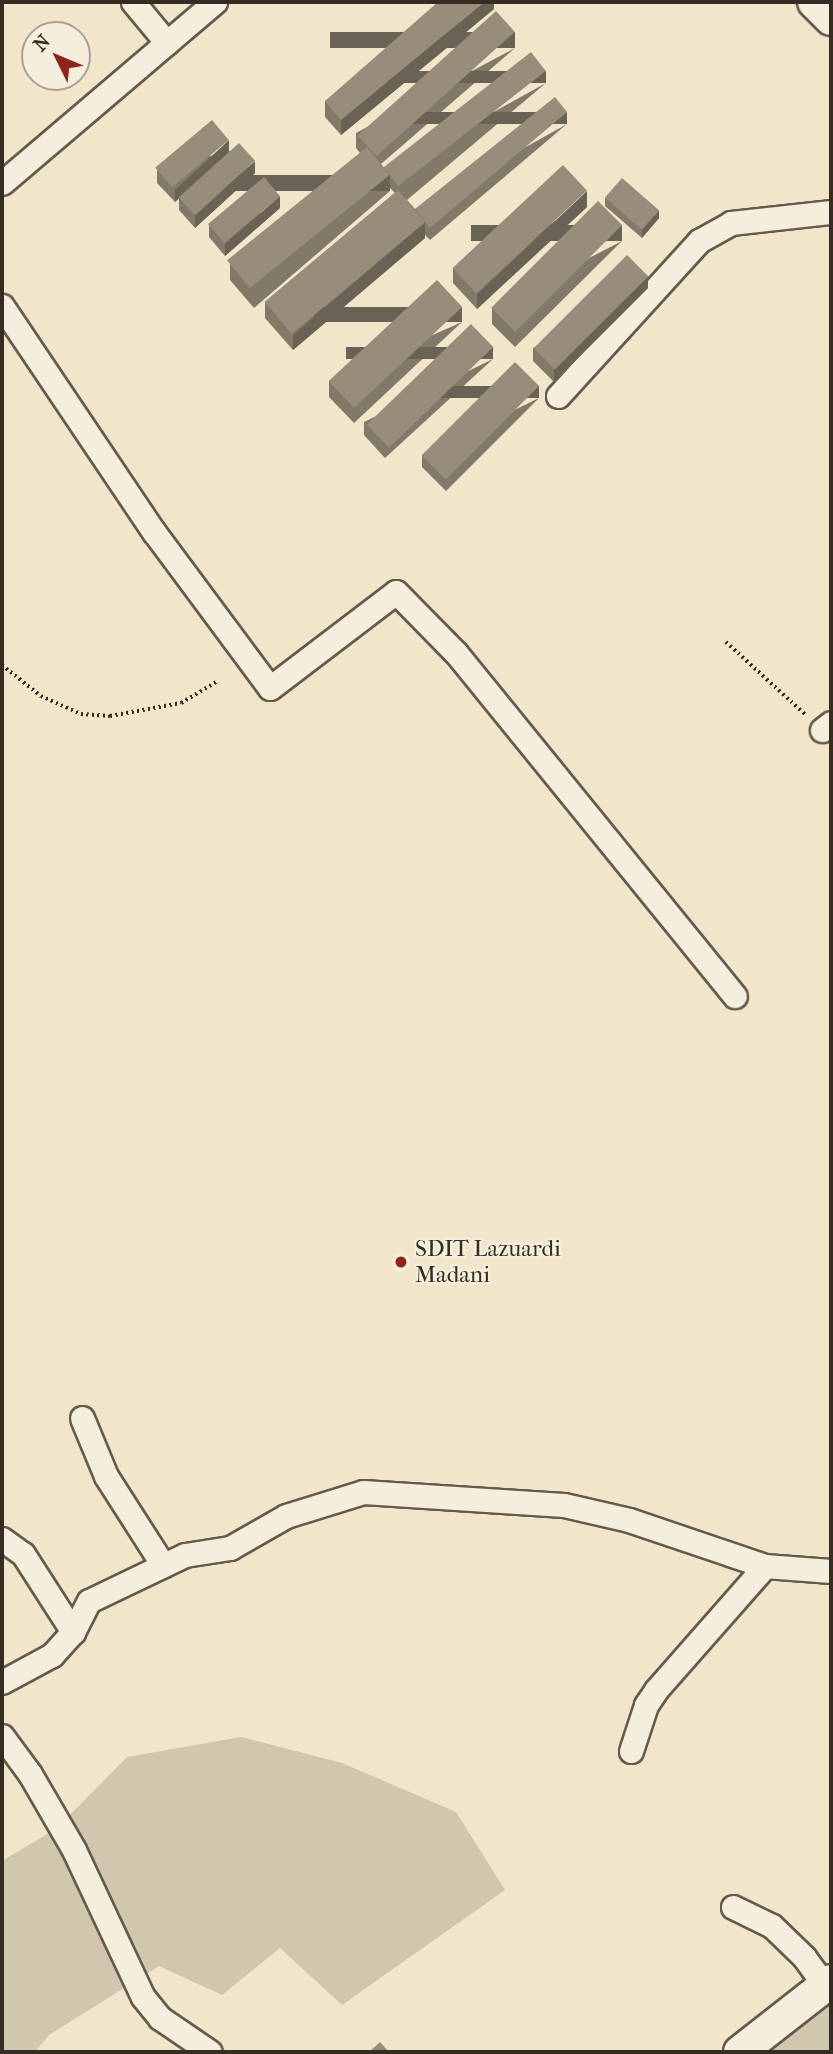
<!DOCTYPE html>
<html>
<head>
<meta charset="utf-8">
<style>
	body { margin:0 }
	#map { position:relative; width:833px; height:2054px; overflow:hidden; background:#f1e5ca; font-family:"IM FELL French Canon",serif }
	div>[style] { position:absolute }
	.green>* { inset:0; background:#d1c6ae }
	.path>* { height:3.5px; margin-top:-1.75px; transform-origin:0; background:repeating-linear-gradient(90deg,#352d23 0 2px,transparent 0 5.5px) }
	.roads { filter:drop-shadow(2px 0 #645b4d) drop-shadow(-2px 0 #645b4d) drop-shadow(0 2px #645b4d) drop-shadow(0 -2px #645b4d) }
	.street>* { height:23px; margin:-11.5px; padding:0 11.5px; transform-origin:11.5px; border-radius:11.5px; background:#f6eedd }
	.secondary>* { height:32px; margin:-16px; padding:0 16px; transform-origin:16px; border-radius:16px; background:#f6eedd }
	.wall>* { inset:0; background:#827969 }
	.shaded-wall>* { inset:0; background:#6a6355; transform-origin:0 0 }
	.building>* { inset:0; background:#978d7a; transform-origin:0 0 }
	.dots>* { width:19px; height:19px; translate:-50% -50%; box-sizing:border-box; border:4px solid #f6eedd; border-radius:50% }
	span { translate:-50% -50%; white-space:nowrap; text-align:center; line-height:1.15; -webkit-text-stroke:5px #f6eedd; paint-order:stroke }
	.poi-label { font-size:23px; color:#352d23 }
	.left { translate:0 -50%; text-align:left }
	.frame { position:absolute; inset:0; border:4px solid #352d23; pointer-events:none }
	.north { position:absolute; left:21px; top:21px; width:70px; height:70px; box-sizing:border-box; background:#f6eedd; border:2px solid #a9a193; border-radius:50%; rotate:313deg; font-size:19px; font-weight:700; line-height:28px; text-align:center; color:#352d23 }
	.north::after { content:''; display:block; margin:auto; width:24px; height:32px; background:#8f2418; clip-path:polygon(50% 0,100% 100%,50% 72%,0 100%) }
</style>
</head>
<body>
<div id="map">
	<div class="green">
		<div style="clip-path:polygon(241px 1737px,342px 1763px,456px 1812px,505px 1890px,342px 2005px,280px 1948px,222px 1995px,159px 1966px,49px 2035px,35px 2052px,2px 2052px,2px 1861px,57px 1828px,127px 1757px)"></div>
		<div style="clip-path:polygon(831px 1984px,831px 2052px,750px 2052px)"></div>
	</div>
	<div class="path">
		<div style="left:726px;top:642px;width:110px;rotate:42.4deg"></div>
		<div style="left:2px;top:665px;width:50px;rotate:38.5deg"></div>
		<div style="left:41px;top:696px;width:44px;rotate:24.2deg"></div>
		<div style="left:81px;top:714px;width:29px;rotate:4deg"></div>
		<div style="left:110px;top:716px;width:72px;rotate:-10.4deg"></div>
		<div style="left:181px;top:703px;width:41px;rotate:-31deg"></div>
	</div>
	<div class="roads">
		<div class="street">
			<div style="left:133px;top:2px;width:53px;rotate:50.3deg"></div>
			<div style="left:2px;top:183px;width:280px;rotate:-40.4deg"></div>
			<div style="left:2px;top:306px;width:272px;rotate:56.1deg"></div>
			<div style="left:154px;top:532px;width:194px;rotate:53.4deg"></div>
			<div style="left:270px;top:688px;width:158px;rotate:-37.3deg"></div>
			<div style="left:396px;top:592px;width:86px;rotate:45.5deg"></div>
			<div style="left:456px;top:653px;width:442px;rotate:50.9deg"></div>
			<div style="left:558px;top:396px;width:210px;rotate:-47.7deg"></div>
			<div style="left:699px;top:241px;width:37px;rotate:-29deg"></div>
			<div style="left:731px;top:223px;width:101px;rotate:-6.3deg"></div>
			<div style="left:822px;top:730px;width:11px;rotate:-38deg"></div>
			<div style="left:82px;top:1418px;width:63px;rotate:67.5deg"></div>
			<div style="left:106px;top:1476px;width:106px;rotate:57.4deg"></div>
			<div style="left:2px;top:1539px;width:26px;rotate:36deg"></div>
			<div style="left:23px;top:1554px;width:93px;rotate:57.3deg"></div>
			<div style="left:2px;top:1682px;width:57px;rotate:-28.4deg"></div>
			<div style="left:52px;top:1655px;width:31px;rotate:-48deg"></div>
			<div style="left:73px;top:1632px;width:35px;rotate:-63deg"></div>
			<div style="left:89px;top:1601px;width:106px;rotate:-25.6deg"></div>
			<div style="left:185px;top:1555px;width:46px;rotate:-8.8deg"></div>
			<div style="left:230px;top:1548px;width:64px;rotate:-29.7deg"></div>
			<div style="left:286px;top:1516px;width:81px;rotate:-17.3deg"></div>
			<div style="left:363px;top:1492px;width:201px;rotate:3.7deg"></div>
			<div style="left:564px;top:1505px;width:67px;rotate:13deg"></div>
			<div style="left:629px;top:1520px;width:144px;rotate:18.7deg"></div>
			<div style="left:765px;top:1566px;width:66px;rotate:4.3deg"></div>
			<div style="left:2px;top:1736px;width:47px;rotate:53.6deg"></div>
			<div style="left:30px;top:1774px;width:88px;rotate:59.9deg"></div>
			<div style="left:74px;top:1850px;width:162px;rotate:64.9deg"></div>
			<div style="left:143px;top:1997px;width:27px;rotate:51deg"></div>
			<div style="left:160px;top:2018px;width:60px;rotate:34.2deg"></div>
			<div style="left:631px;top:1751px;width:48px;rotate:-71.9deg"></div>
			<div style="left:646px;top:1705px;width:18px;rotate:-56deg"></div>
			<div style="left:656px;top:1690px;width:165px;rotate:-48.7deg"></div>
			<div style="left:733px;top:1907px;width:43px;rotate:26deg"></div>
			<div style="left:772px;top:1926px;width:45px;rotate:44.1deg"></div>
			<div style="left:804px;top:1957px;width:36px;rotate:54deg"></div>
		</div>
		<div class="secondary">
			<div style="left:814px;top:2px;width:24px;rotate:45deg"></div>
			<div style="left:740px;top:2052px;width:115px;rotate:-38deg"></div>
		</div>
	</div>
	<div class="wall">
		<div style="clip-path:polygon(494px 2px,494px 9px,341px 135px,325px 117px,325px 101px)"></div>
		<div style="clip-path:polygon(515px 48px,381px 164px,387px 171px,546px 83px,407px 200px,415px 209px,567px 124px,430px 240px,425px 235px,425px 238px,293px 350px,265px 318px,265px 302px,395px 193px,390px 188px,390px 191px,254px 308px,230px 280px,230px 264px,360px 153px,356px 148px,356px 133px)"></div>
		<div style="clip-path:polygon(229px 151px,255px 173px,195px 228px,179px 210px,179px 198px,175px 202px,157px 183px,157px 170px)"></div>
		<div style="clip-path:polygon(605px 198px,659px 218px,642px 238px,605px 206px)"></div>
		<div style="clip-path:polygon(587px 207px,477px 309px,453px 283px,453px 268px)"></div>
		<div style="clip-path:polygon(280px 208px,225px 256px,209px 237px,209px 225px)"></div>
		<div style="clip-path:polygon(622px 241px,515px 347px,492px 324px,492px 308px)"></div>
		<div style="clip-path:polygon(648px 288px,554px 382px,533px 361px,533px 348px)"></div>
		<div style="clip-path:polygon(462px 322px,354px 423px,329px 397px,329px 381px)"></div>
		<div style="clip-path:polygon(493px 359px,385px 458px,364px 435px,364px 422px)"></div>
		<div style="clip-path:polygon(539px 398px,446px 491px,422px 467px,422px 455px)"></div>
	</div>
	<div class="shaded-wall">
		<div style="clip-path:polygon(484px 2px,494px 2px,494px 9px,341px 135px,341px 120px)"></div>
		<div style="left:515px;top:32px;width:16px;height:185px;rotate:90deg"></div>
		<div style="left:546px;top:71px;width:12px;height:187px;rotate:90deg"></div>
		<div style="left:567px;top:112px;width:12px;height:180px;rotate:90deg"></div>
		<div style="clip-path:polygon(229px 140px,229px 152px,175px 202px,175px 190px)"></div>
		<div style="clip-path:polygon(255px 161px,255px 173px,195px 228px,195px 216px)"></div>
		<div style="left:390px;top:175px;width:16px;height:179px;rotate:90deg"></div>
		<div style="clip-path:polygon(587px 191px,587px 207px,477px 309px,477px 294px)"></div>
		<div style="clip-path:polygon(280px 196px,280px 208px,225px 256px,225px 244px)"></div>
		<div style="clip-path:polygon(659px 210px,659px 218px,642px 238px,642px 230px)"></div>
		<div style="clip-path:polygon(425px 222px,425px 238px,293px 350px,293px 335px)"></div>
		<div style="left:622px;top:225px;width:16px;height:151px;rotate:90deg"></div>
		<div style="clip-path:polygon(648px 276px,648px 288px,554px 382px,554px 369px)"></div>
		<div style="left:462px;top:307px;width:15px;height:148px;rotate:90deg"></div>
		<div style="left:493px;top:347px;width:12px;height:147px;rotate:90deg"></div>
		<div style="left:539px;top:386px;width:12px;height:132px;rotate:90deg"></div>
	</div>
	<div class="building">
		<div style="clip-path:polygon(438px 2px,484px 2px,341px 120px,325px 101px)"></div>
		<div style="left:496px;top:11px;width:28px;height:186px;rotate:48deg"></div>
		<div style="left:531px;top:52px;width:24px;height:187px;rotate:52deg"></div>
		<div style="clip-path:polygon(555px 97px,567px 112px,430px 228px,415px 209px)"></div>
		<div style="left:212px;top:120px;width:26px;height:74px;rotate:50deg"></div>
		<div style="left:239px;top:143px;width:24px;height:81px;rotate:48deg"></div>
		<div style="left:367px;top:147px;width:36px;height:180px;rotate:51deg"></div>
		<div style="left:563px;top:165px;width:35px;height:151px;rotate:47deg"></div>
		<div style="left:264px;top:177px;width:25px;height:73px;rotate:50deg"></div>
		<div style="left:622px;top:178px;width:49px;height:26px;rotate:41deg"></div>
		<div style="left:398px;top:190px;width:42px;height:174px;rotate:50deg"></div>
		<div style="left:598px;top:201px;width:34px;height:151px;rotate:45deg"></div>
		<div style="left:627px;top:255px;width:30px;height:132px;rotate:45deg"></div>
		<div style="left:437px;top:280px;width:37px;height:148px;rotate:47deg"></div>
		<div style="left:471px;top:324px;width:32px;height:145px;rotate:46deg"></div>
		<div style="left:515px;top:362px;width:34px;height:132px;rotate:45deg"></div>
		<div style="clip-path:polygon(380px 2042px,389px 2052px,369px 2052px)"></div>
	</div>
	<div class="dots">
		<div style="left:401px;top:1262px;background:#8f2418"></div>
	</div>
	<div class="poi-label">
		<span class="left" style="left:415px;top:1262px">SDIT Lazuardi<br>Madani</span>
	</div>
	<div class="frame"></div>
	<div class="north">N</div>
</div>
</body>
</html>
